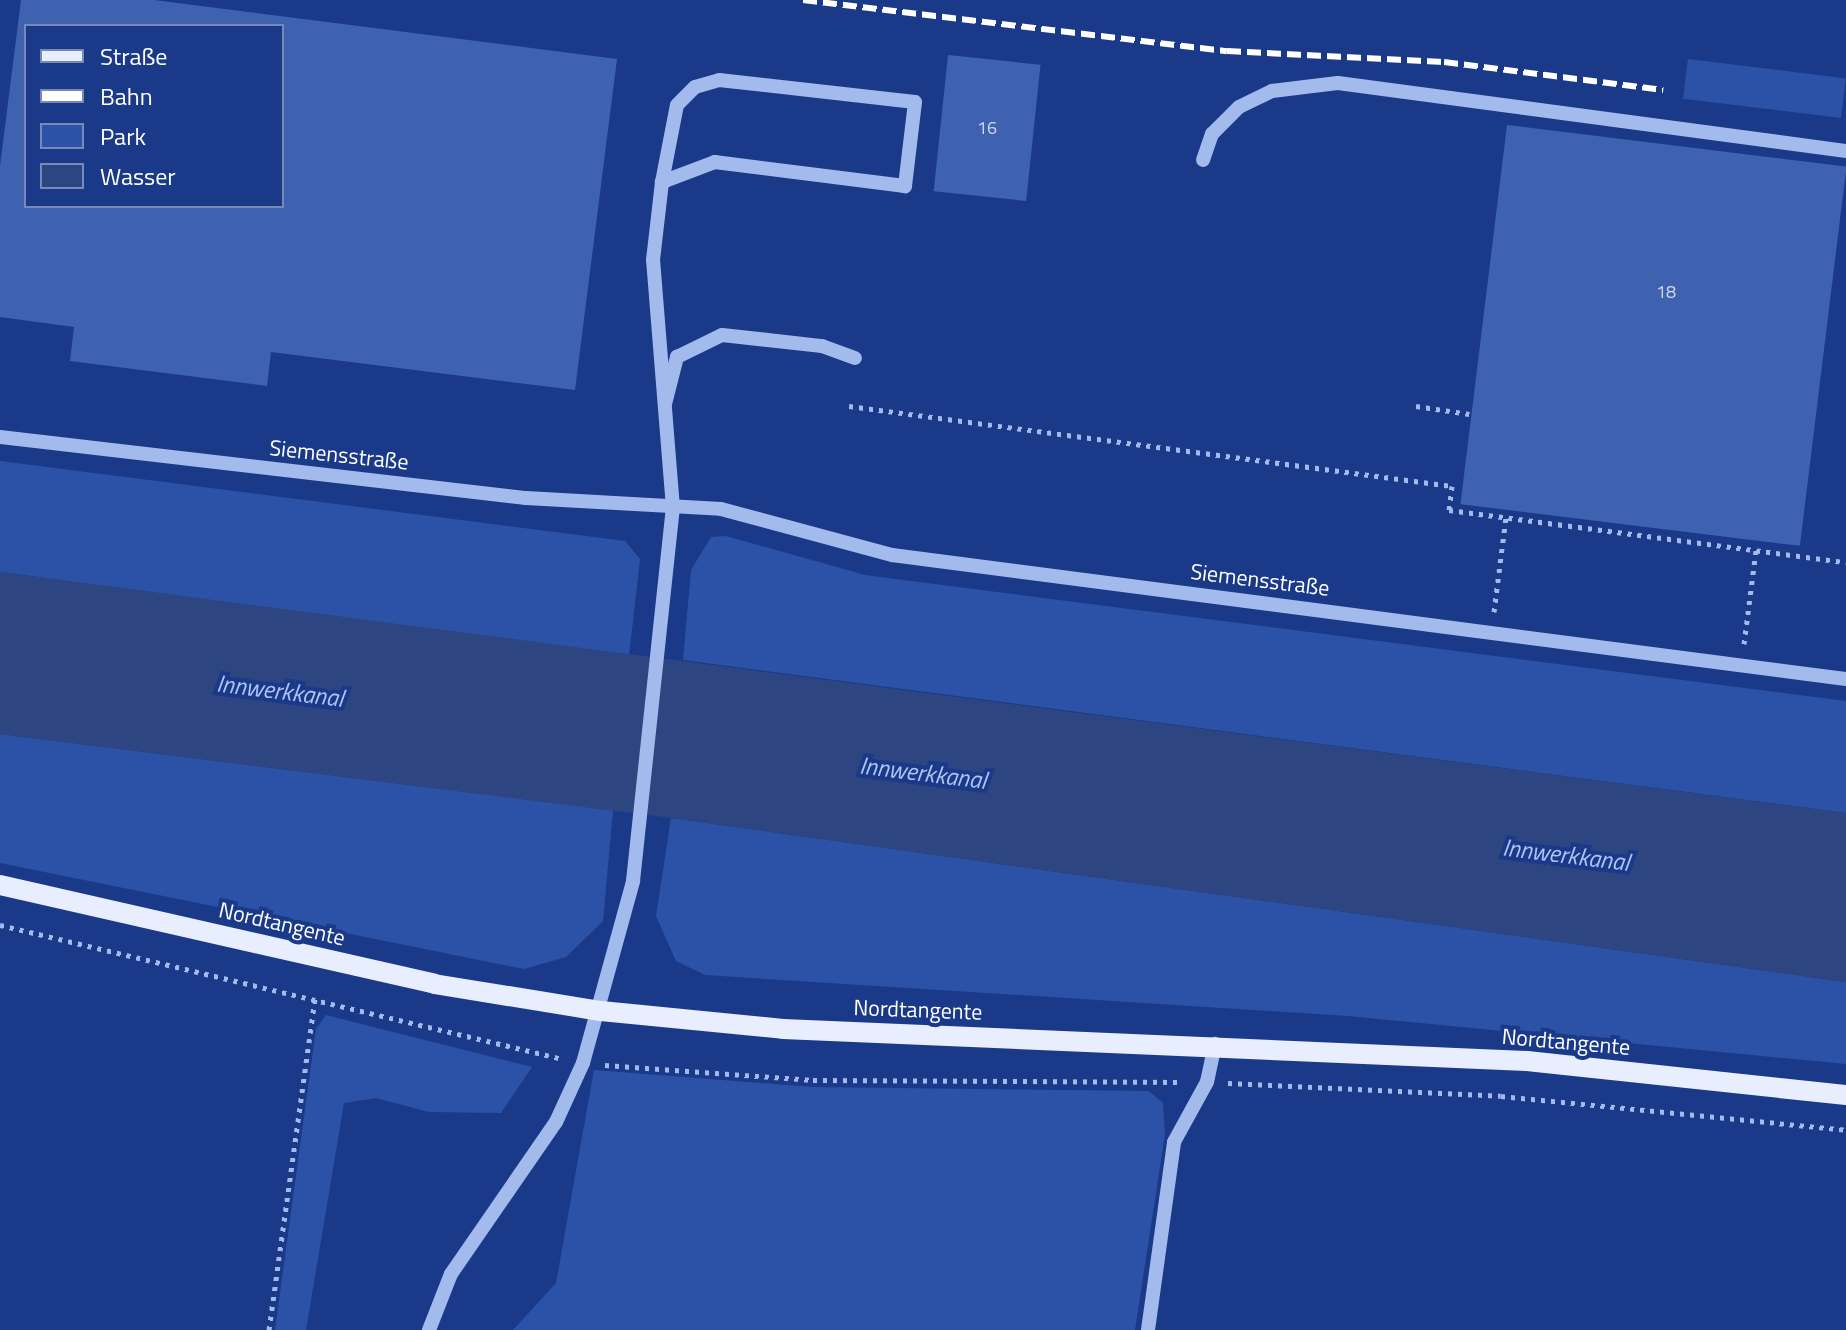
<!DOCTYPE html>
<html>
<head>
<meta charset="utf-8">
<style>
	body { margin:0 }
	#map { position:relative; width:1846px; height:1330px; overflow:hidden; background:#1a3a89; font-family:"Titillium Web",sans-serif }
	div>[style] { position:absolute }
	.green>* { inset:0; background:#2c52a7; transform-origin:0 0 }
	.water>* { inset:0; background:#2d4580 }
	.building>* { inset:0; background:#3e61b0; transform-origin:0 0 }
	.path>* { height:5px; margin-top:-2.5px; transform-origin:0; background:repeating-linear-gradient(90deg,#a3baed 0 4px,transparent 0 10px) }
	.minor>* { height:14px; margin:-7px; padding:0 7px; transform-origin:7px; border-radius:7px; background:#a3baed }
	.major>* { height:20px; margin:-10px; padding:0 10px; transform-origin:10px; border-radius:10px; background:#e9eeff }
	.rail>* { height:6px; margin-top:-3px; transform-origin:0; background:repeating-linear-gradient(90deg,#fff 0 14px,transparent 0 20px) }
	span { translate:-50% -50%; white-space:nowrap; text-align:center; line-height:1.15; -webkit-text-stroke:8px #1a3a89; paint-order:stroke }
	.number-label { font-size:18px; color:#cfd8eb }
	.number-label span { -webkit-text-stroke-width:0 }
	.street-label { font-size:22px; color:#fff }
	.water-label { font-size:24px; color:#aec4f4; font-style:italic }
	.legend { position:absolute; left:24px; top:24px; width:260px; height:184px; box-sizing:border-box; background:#1a3a89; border:2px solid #7689b8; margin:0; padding:10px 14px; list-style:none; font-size:24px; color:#fff }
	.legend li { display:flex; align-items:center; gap:16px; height:40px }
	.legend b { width:40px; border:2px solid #7689b8 }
</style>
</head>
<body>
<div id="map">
	<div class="green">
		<div style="left:1688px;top:59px;width:159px;height:40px;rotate:7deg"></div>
		<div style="clip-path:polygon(0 461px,625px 541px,640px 559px,629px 656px,0 572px)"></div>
		<div style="clip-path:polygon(726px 536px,865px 575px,1846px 701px,1846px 813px,683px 660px,691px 570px,711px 537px)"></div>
		<div style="clip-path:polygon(0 734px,613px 810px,603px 921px,566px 957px,524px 969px,0 863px)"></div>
		<div style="clip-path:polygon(671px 818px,1846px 982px,1846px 1064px,1348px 1016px,705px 975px,676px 961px,656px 916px)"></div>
		<div style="clip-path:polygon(326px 1015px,532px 1067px,501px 1113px,429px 1112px,376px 1098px,344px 1103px,306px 1330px,275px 1330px,316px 1029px)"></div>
		<div style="clip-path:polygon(594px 1070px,812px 1087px,1149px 1091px,1163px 1103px,1165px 1134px,1135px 1330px,513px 1330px,556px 1283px)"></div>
	</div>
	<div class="water">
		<div style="clip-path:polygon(0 572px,1846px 813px,1846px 982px,671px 818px,0 734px)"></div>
	</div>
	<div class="building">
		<div style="clip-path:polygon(evenodd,21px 0,154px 0,617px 59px,575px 390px,271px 352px,267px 386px,70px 361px,74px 327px,0 317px,0 166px,21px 0,26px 26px,282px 26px,282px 206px,26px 206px,26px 26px)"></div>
		<div style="left:948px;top:55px;width:93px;height:137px;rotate:6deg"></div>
		<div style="left:1507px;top:125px;width:342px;height:382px;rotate:7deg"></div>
	</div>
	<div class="path">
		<div style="left:849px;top:406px;width:608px;rotate:7.56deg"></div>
		<div style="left:1452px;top:486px;width:24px;rotate:97deg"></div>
		<div style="left:1449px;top:510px;width:400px;rotate:7.5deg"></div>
		<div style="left:1416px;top:406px;width:54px;rotate:8.6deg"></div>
		<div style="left:1494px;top:612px;width:96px;rotate:-82.8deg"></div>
		<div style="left:1744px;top:644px;width:95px;rotate:-82.7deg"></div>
		<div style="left:0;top:925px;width:579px;rotate:13.39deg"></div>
		<div style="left:605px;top:1065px;width:209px;rotate:4.1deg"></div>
		<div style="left:813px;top:1080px;width:369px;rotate:0.3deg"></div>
		<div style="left:1228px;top:1083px;width:273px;rotate:2.7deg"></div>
		<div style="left:1501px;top:1096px;width:347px;rotate:5.6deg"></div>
		<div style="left:269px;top:1330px;width:335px;rotate:-82.1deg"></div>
	</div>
	<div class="minor">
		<div style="left:1203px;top:160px;width:28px;rotate:-71deg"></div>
		<div style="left:1212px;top:134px;width:38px;rotate:-45deg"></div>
		<div style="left:1239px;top:107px;width:37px;rotate:-26deg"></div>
		<div style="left:1272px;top:91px;width:66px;rotate:-6.9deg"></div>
		<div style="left:1338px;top:83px;width:513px;rotate:7.62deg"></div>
		<div style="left:665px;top:404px;width:49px;rotate:-75.7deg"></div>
		<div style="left:677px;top:357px;width:50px;rotate:-26.1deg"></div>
		<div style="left:722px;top:335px;width:101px;rotate:6.3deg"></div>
		<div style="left:822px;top:346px;width:35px;rotate:20deg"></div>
		<div style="left:0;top:437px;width:530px;rotate:6.62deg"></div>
		<div style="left:526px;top:498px;width:195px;rotate:3.2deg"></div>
		<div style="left:721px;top:509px;width:177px;rotate:15.1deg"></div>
		<div style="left:892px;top:555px;width:962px;rotate:7.41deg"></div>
		<div style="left:429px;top:1330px;width:60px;rotate:-68.6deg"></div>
		<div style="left:451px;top:1274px;width:185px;rotate:-55.4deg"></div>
		<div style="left:556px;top:1122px;width:65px;rotate:-65.4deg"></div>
		<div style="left:583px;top:1063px;width:189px;rotate:-74.6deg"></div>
		<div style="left:633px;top:881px;width:375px;rotate:-83.9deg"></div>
		<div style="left:673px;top:508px;width:249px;rotate:-94.6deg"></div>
		<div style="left:653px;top:260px;width:79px;rotate:-83.4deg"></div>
		<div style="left:662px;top:182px;width:78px;rotate:-79deg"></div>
		<div style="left:677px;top:105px;width:25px;rotate:-45deg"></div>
		<div style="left:695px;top:87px;width:25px;rotate:-16deg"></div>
		<div style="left:719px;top:80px;width:197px;rotate:6.4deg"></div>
		<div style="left:915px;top:102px;width:85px;rotate:96.8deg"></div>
		<div style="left:905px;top:186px;width:192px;rotate:-172.8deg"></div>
		<div style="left:715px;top:162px;width:57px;rotate:159.3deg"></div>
		<div style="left:1148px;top:1330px;width:190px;rotate:-82.1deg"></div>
		<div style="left:1174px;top:1142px;width:68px;rotate:-61.2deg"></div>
		<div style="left:1207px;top:1082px;width:39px;rotate:-78deg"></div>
	</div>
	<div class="major">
		<div style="left:0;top:885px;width:445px;rotate:12.8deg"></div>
		<div style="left:434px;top:984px;width:169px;rotate:9.2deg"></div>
		<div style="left:601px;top:1011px;width:183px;rotate:5.6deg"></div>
		<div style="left:783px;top:1029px;width:745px;rotate:2.46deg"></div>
		<div style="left:1527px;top:1061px;width:321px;rotate:6.1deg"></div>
	</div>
	<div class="rail">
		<div style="left:803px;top:0;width:427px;rotate:6.9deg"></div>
		<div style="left:1227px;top:51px;width:217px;rotate:2.9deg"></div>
		<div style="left:1444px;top:62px;width:221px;rotate:7.3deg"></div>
	</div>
	<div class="number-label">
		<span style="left:987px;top:128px">16</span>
		<span style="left:1666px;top:292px">18</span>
	</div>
	<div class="street-label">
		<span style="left:339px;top:455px;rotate:6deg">Siemensstraße</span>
		<span style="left:1260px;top:580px;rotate:7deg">Siemensstraße</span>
		<span style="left:282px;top:924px;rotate:13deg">Nordtangente</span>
		<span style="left:918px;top:1010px;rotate:2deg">Nordtangente</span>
		<span style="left:1566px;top:1042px;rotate:5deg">Nordtangente</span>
	</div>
	<div class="water-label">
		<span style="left:280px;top:691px;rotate:7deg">Innwerkkanal</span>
		<span style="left:923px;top:773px;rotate:7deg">Innwerkkanal</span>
		<span style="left:1566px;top:855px;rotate:7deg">Innwerkkanal</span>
	</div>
	<ul class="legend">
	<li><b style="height:10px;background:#e9eeff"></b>Straße</li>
	<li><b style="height:10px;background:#fff"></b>Bahn</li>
	<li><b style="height:22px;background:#2c52a7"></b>Park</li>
	<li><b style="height:22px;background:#2d4580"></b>Wasser</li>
	</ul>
</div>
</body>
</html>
